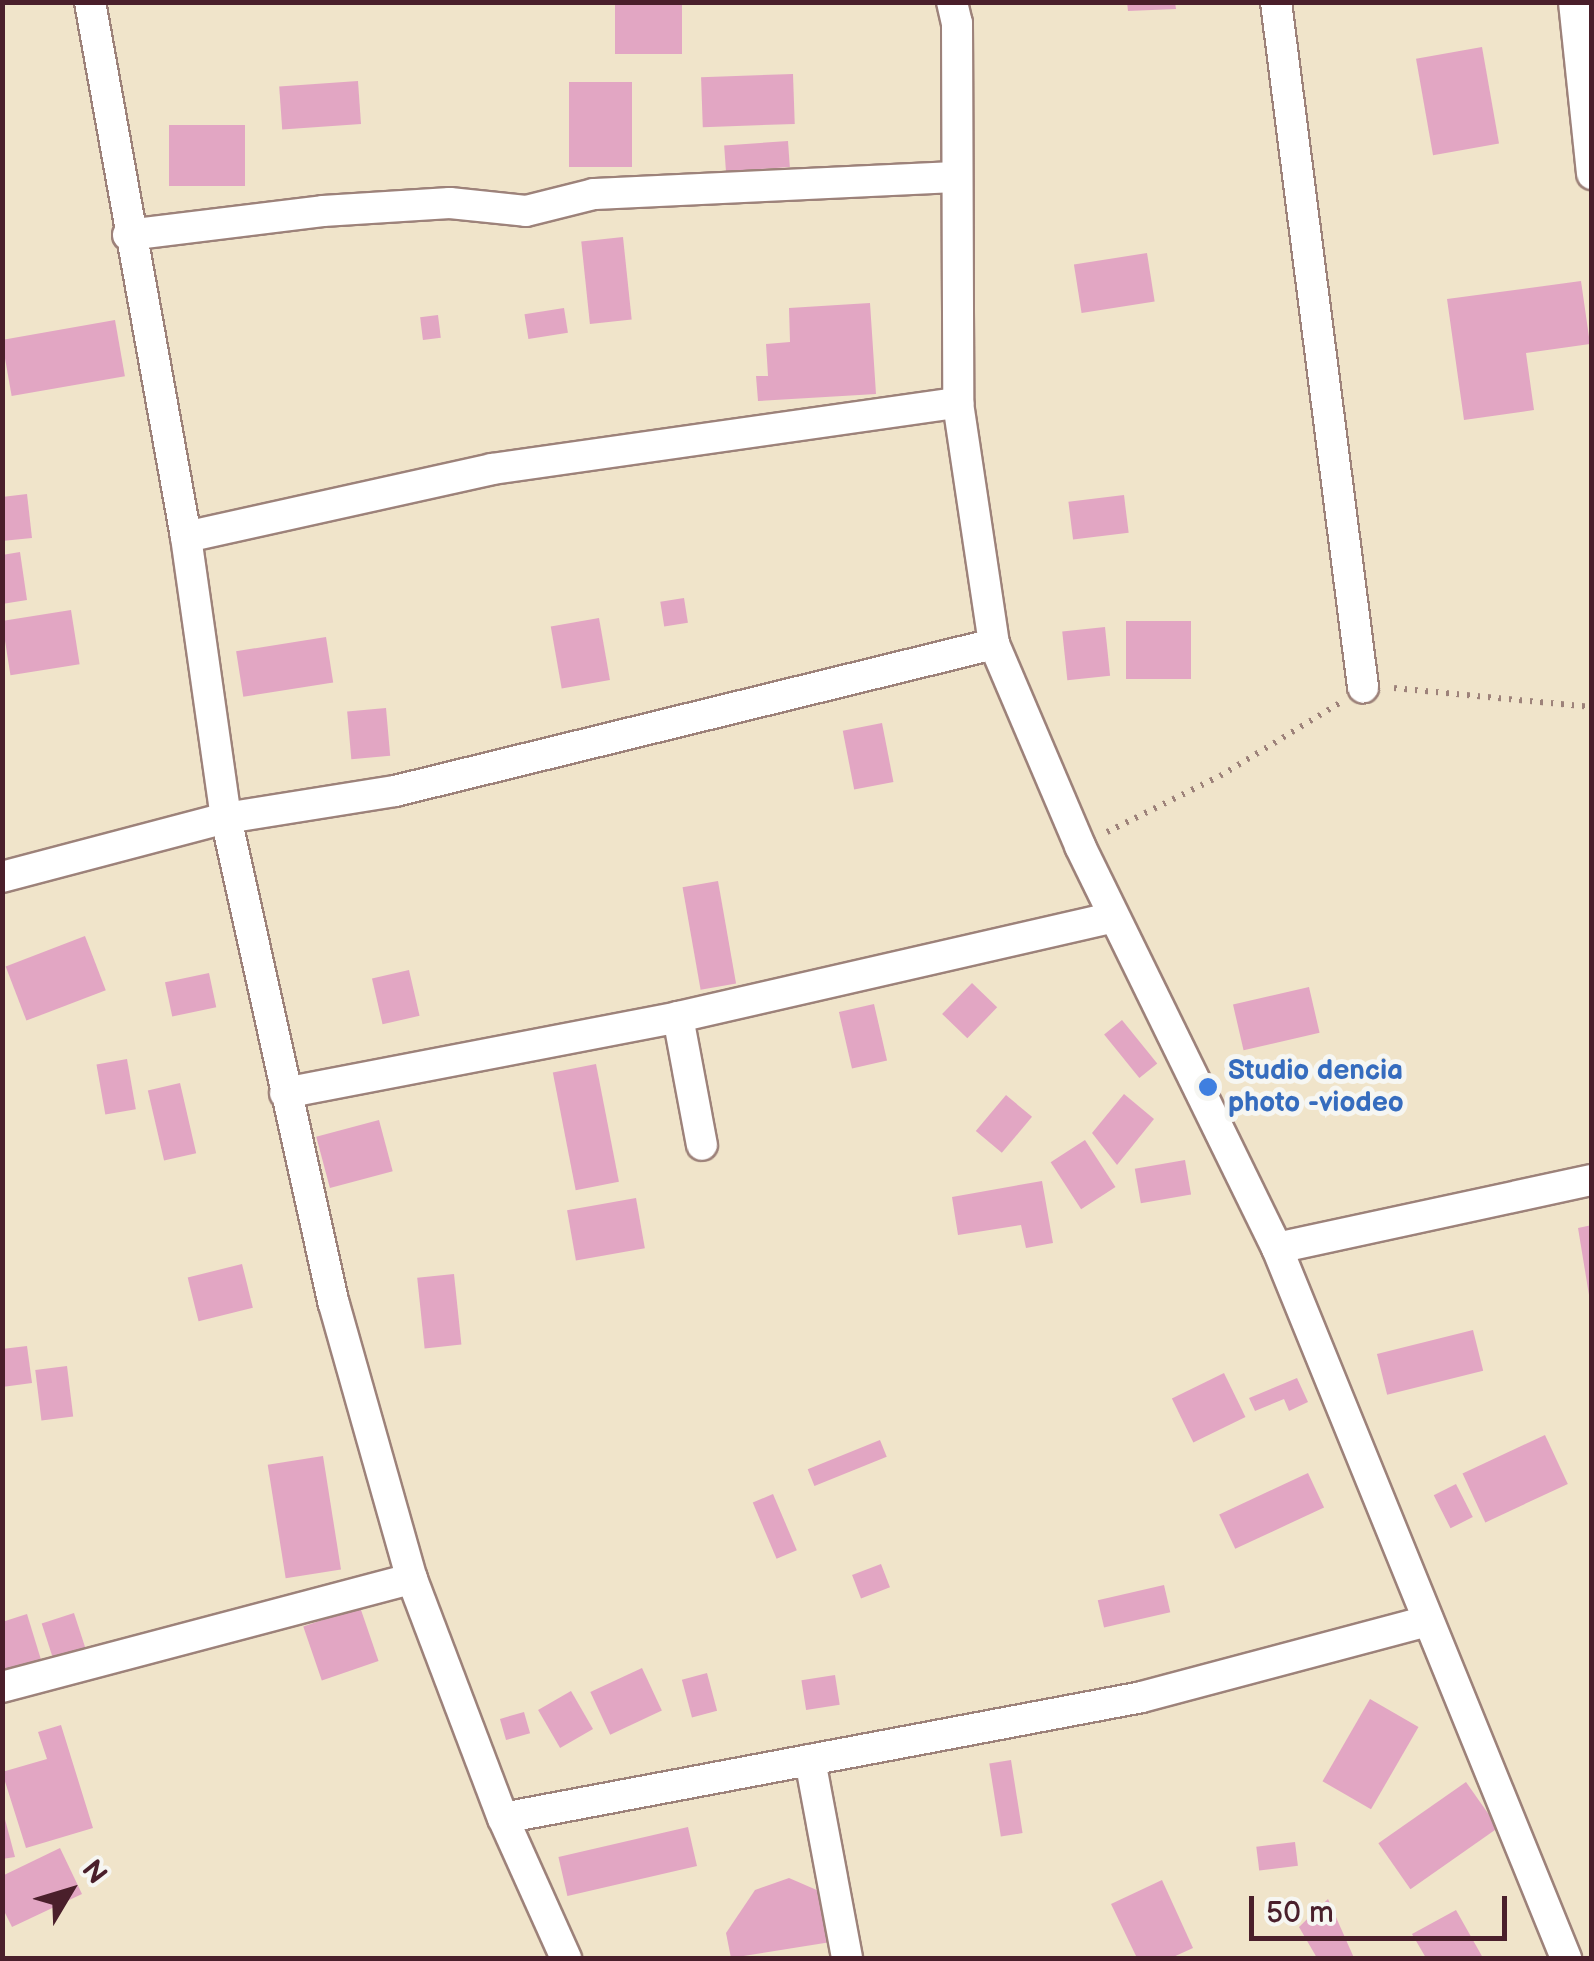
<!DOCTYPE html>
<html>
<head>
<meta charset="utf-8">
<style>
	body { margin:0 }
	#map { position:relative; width:1594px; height:1961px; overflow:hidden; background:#f0e4ca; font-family:"Balsamiq Sans",sans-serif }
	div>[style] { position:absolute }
	.building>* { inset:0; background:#e2a6c3; transform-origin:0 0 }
	.path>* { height:6px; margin-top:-3px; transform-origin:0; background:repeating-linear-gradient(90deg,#9d827a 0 2.5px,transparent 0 10.5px) }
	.roads { filter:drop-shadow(2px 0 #9d827a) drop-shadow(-2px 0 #9d827a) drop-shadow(0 2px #9d827a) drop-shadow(0 -2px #9d827a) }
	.minor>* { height:30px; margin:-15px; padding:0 15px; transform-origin:15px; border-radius:15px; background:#fff }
	.dots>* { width:28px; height:28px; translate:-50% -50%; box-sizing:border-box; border:5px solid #f6f6f2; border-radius:50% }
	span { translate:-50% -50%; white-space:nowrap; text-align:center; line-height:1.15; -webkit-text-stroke:10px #f6f6f2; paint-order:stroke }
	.shop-label { font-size:28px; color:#366cbe; font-weight:700 }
	.left { translate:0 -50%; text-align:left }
	.frame { position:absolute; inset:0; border:5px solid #4a1f2b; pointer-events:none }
	.north { position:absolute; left:20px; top:1841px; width:100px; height:100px; -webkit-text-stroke:8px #f6f6f2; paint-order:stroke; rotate:52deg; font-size:28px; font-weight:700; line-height:40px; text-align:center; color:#4a1f2b }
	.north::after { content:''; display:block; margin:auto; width:35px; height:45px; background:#4a1f2b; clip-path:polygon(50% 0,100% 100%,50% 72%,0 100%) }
	.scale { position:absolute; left:1249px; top:1896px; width:258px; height:45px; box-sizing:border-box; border:5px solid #4a1f2b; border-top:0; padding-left:12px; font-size:30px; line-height:35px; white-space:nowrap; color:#4a1f2b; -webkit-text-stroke:8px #f6f6f2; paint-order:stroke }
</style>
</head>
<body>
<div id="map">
	<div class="building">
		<div style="left:615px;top:2px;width:67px;height:52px"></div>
		<div style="clip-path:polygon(1127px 2px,1175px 2px,1176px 9px,1128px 11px)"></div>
		<div style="left:1482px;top:47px;width:98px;height:67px;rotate:80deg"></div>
		<div style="left:793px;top:74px;width:50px;height:92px;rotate:88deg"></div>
		<div style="left:358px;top:81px;width:43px;height:79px;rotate:86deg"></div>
		<div style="left:569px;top:82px;width:63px;height:85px"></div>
		<div style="left:169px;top:125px;width:76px;height:61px"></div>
		<div style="left:788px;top:141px;width:26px;height:64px;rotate:86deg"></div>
		<div style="left:623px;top:237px;width:83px;height:42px;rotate:84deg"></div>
		<div style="left:1147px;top:253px;width:49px;height:74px;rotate:81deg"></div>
		<div style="clip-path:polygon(1581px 281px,1590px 344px,1526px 353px,1534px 410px,1464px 420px,1447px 299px)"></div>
		<div style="clip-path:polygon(870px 303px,876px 394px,758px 401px,756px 376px,768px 376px,766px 344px,790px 342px,789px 308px)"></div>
		<div style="left:564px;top:308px;width:25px;height:40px;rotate:81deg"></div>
		<div style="left:438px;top:315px;width:23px;height:18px;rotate:83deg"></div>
		<div style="left:115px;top:320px;width:57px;height:115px;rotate:80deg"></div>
		<div style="clip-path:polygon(27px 494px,32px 538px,2px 541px,2px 497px)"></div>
		<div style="left:1124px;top:495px;width:38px;height:56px;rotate:83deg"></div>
		<div style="clip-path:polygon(20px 552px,27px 600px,2px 604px,2px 555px)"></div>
		<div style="left:684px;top:598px;width:25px;height:24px;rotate:81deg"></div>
		<div style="left:71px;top:610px;width:55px;height:70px;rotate:81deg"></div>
		<div style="left:599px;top:618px;width:63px;height:49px;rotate:80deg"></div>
		<div style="left:1126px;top:621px;width:65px;height:58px"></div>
		<div style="left:1105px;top:627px;width:49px;height:43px;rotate:84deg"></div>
		<div style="left:326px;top:637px;width:46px;height:91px;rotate:81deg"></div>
		<div style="left:386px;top:708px;width:48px;height:39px;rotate:85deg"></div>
		<div style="left:882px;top:723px;width:60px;height:40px;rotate:79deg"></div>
		<div style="left:718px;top:881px;width:104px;height:36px;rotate:80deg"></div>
		<div style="left:85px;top:936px;width:58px;height:85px;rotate:69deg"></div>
		<div style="left:409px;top:970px;width:47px;height:38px;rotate:77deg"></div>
		<div style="left:209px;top:973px;width:35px;height:45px;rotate:78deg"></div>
		<div style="left:972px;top:983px;width:35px;height:43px;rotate:44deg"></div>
		<div style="left:1309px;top:987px;width:47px;height:78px;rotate:77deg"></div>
		<div style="left:874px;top:1004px;width:58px;height:36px;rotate:77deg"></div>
		<div style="left:1122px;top:1020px;width:56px;height:23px;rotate:51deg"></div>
		<div style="left:127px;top:1059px;width:51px;height:31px;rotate:80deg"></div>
		<div style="left:596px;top:1064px;width:120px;height:44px;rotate:79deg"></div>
		<div style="left:180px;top:1083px;width:72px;height:33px;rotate:77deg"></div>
		<div style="clip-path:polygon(1124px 1094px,1154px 1119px,1117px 1165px,1092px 1133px)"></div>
		<div style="left:1006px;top:1095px;width:34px;height:47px;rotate:40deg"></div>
		<div style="left:379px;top:1120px;width:53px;height:65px;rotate:75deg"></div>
		<div style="left:1085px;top:1140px;width:56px;height:41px;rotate:57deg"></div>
		<div style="left:1185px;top:1160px;width:35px;height:51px;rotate:80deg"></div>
		<div style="clip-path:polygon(1042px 1181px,1053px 1243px,1026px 1248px,1021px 1225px,958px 1235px,952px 1197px)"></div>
		<div style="left:636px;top:1198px;width:51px;height:70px;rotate:80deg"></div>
		<div style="clip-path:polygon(1592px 1225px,1592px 1295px,1589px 1295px,1578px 1228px)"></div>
		<div style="left:242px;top:1264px;width:45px;height:56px;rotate:76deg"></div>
		<div style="left:454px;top:1274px;width:71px;height:37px;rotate:84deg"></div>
		<div style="left:1473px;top:1330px;width:42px;height:99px;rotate:76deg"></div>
		<div style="clip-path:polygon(27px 1346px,32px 1383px,2px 1387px,2px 1349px)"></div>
		<div style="left:67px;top:1366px;width:51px;height:32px;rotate:83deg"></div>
		<div style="left:1224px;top:1373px;width:49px;height:58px;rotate:64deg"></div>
		<div style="clip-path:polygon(1297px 1378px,1308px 1402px,1289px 1411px,1284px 1399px,1255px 1411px,1249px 1398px)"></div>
		<div style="left:1545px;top:1435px;width:54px;height:91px;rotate:65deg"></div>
		<div style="left:880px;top:1440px;width:18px;height:78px;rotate:68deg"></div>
		<div style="left:323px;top:1456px;width:115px;height:56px;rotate:81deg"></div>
		<div style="left:1308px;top:1473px;width:38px;height:98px;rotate:65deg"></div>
		<div style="left:1456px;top:1484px;width:37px;height:25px;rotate:63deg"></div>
		<div style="left:773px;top:1494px;width:61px;height:22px;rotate:67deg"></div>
		<div style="left:881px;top:1564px;width:25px;height:31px;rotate:69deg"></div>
		<div style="left:1164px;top:1585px;width:28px;height:68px;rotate:77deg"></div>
		<div style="left:360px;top:1607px;width:57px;height:60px;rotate:71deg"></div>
		<div style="left:74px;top:1613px;width:42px;height:34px;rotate:72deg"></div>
		<div style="clip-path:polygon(27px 1614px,42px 1663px,2px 1675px,2px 1622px)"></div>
		<div style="left:642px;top:1668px;width:47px;height:57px;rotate:65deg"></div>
		<div style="left:707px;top:1673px;width:39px;height:26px;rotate:75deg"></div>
		<div style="left:835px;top:1675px;width:30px;height:34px;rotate:81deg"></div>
		<div style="left:571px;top:1691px;width:44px;height:38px;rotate:60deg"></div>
		<div style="left:1370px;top:1699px;width:56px;height:95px;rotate:30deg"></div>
		<div style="left:524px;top:1712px;width:22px;height:25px;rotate:74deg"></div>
		<div style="clip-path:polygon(61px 1725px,93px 1828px,26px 1848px,2px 1772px,47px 1759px,38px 1732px)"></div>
		<div style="left:1011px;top:1760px;width:74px;height:22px;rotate:81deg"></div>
		<div style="left:1466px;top:1782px;width:56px;height:107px;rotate:55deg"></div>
		<div style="clip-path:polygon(2px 1808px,15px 1857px,2px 1859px)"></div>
		<div style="left:688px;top:1827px;width:40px;height:133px;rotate:77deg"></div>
		<div style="left:1295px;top:1842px;width:24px;height:39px;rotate:83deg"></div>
		<div style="clip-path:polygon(60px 1848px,82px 1894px,12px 1927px,2px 1907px,2px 1876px)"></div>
		<div style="clip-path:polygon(789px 1878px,819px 1891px,831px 1942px,731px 1958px,726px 1933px,755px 1890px)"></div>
		<div style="clip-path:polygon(1162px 1880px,1193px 1948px,1171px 1958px,1137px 1958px,1111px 1904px)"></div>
		<div style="clip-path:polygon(1328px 1899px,1354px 1958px,1317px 1958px,1299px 1927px)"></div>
		<div style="clip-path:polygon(1456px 1910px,1483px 1958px,1426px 1958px,1412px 1934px)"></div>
	</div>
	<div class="path">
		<div style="left:1394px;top:688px;width:199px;rotate:5.5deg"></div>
		<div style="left:1107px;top:832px;width:126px;rotate:-26.4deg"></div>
		<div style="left:1220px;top:776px;width:142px;rotate:-31.4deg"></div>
	</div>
	<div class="roads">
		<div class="minor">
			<div style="left:90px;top:2px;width:544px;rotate:79.83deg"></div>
			<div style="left:186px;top:537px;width:284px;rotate:81.9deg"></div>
			<div style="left:226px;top:818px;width:498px;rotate:77.5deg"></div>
			<div style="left:334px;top:1304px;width:286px;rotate:74.2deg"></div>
			<div style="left:412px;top:1579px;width:256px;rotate:69.2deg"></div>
			<div style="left:503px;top:1818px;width:154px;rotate:65.8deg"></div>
			<div style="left:952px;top:2px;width:22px;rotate:77deg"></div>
			<div style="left:957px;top:23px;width:380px;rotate:89.8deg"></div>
			<div style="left:958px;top:403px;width:244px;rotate:81.5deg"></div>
			<div style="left:994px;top:644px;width:220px;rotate:66.9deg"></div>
			<div style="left:1080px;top:846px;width:448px;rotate:63.9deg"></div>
			<div style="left:1277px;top:1248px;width:767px;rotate:67.85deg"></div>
			<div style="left:1276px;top:2px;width:691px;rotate:82.76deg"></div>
			<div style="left:1574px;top:2px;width:173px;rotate:84deg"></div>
			<div style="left:128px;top:235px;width:196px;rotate:-7deg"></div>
			<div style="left:323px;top:211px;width:127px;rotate:-3.6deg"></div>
			<div style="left:450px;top:203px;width:76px;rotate:6deg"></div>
			<div style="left:526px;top:211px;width:70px;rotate:-14deg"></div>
			<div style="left:594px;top:194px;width:362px;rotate:-2.7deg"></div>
			<div style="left:186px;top:537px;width:313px;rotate:-12.5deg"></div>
			<div style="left:492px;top:469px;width:471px;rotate:-8.1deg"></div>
			<div style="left:2px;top:877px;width:232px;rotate:-14.8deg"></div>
			<div style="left:226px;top:818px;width:171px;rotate:-9.1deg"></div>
			<div style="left:395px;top:791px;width:617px;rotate:-13.79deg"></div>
			<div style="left:678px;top:1017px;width:130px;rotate:79.4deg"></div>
			<div style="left:285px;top:1093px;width:400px;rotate:-10.9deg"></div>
			<div style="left:678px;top:1017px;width:447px;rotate:-12.9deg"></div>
			<div style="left:1277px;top:1248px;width:322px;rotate:-12.2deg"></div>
			<div style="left:2px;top:1687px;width:424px;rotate:-14.8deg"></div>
			<div style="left:810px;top:1760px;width:201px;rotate:79.4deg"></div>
			<div style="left:503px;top:1818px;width:650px;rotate:-10.72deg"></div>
			<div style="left:1142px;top:1697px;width:296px;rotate:-14.9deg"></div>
		</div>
	</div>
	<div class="dots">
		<div style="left:1208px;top:1087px;background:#3f7fe0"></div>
	</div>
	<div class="shop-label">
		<span class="left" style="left:1228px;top:1087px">Studio dencia<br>photo -viodeo</span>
	</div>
	<div class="frame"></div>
	<div class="north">N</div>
	<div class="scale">50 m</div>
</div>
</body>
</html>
